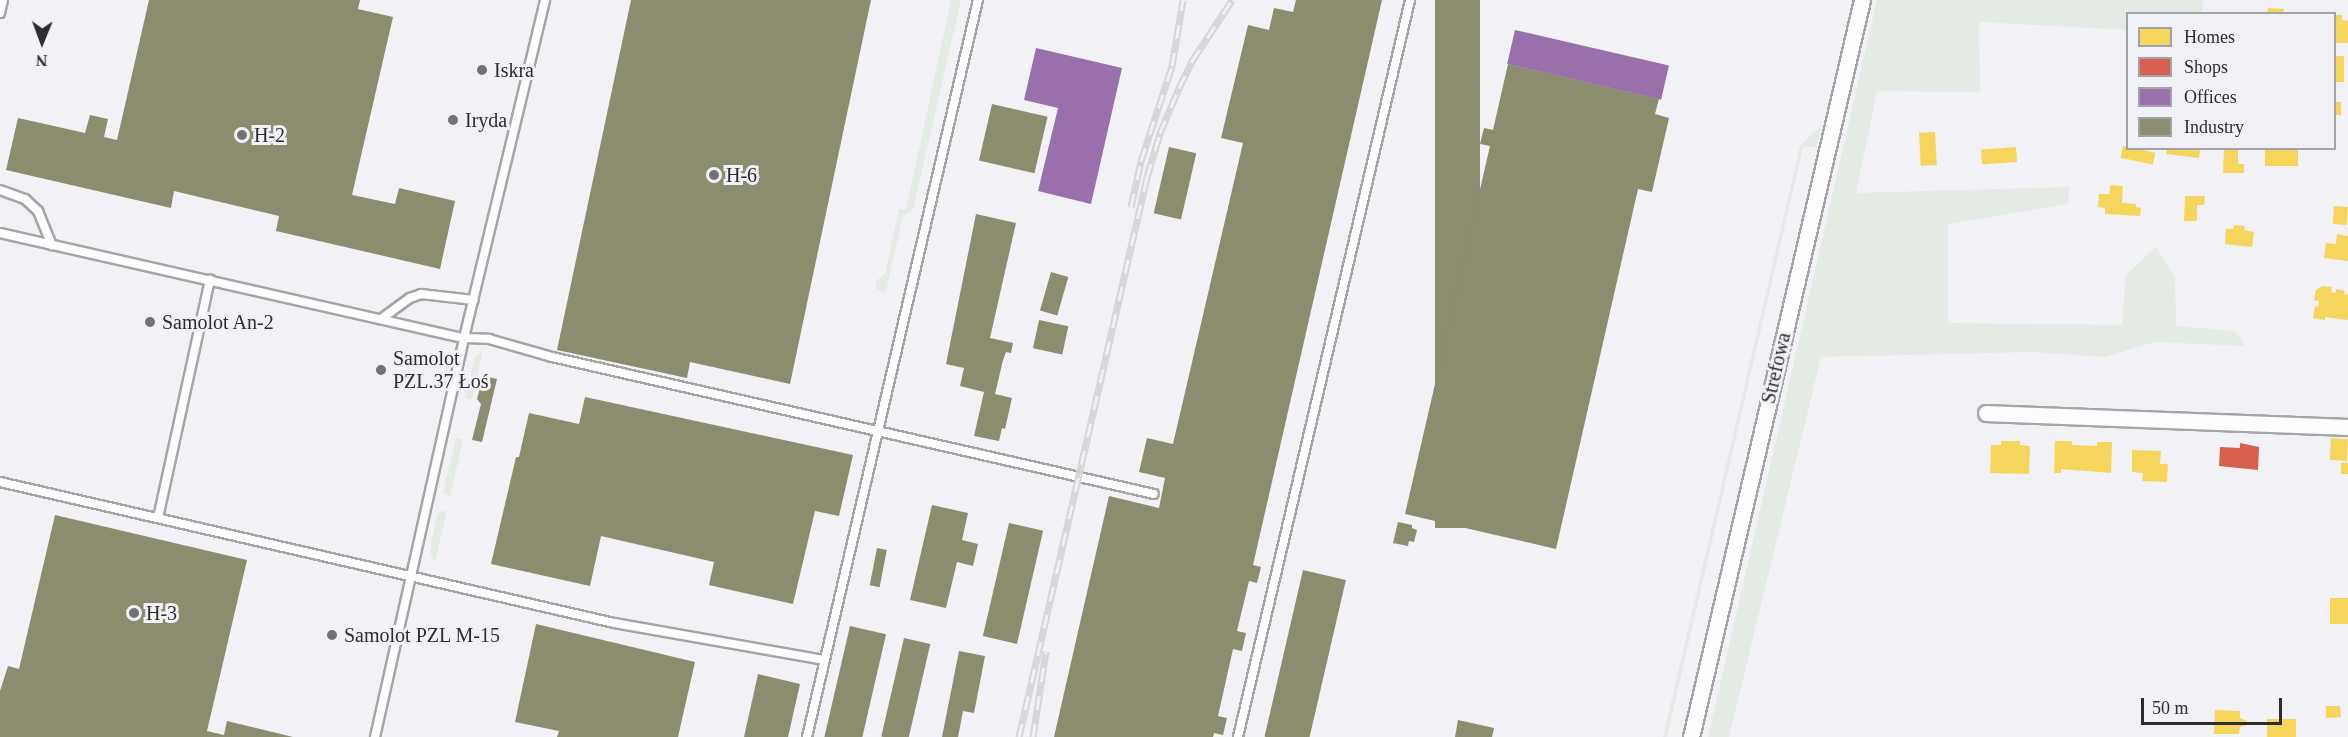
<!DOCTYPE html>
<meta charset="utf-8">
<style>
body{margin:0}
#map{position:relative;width:2348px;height:737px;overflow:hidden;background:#f1f1f6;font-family:"Times New Roman",serif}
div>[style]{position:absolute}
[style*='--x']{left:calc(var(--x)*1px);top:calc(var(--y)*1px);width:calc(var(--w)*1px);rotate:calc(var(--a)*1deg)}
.green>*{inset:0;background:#e3ebe4}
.homes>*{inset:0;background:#f6d55c;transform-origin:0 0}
.shops>*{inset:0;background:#d6604d}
.offices>*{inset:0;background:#9970ab;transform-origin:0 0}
.industry>*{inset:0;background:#8c8c6e;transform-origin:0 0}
.roads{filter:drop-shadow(2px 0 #a5a5a8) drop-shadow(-2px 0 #a5a5a8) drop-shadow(0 2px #a5a5a8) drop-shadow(0 -2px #a5a5a8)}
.service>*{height:8px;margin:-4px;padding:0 4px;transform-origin:4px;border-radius:4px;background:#fdfdfe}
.minor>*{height:15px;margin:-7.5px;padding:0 7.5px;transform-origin:7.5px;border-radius:7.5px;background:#fdfdfe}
.rail>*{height:7px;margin-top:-3.5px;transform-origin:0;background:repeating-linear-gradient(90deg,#f0f0f7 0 14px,#d6d6d7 0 28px);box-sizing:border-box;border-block:2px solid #d6d6d7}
.dots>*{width:16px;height:16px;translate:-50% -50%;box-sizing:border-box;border:3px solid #f0f0f7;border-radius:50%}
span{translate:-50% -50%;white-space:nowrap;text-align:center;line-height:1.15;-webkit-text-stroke:6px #f0f0f7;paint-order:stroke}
.poi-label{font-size:20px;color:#2d2d2f}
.left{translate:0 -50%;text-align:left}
.street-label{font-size:20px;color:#2d2d2f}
.legend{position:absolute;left:2126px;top:12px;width:210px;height:138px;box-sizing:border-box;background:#f0f0f7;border:2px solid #a2a2a7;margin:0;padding:8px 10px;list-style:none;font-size:18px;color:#2d2d2f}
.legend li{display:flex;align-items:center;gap:12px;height:30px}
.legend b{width:30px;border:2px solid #a2a2a7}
.north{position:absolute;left:12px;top:12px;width:60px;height:60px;-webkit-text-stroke:4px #f0f0f7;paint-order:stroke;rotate:181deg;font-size:16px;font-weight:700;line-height:24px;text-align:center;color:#2d2d2f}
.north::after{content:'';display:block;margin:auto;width:21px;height:27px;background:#2d2d2f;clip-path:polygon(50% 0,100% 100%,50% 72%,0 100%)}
.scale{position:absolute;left:2141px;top:698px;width:141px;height:27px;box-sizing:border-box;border:3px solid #2d2d2f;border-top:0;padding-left:8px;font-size:18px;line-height:21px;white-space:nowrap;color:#2d2d2f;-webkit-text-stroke:4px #f0f0f7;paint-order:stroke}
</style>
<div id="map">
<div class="green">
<i style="clip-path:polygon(951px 0,961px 0,913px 210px,903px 216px,886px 291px,881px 292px,876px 288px,876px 281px,885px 274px,899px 209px,906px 210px)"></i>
<i style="clip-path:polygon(1877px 0,2203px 0,2202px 13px,2128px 14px,2127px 30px,1979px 22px,1980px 92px,1877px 91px,1856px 193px,2069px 187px,2068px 204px,1948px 224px,1948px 323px,2122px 325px,2126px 275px,2156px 247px,2175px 278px,2176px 326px,2234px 331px,2246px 346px,2154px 342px,2106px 357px,2032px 352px,1821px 357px,1729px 737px,1708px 737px)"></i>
<i style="clip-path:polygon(1822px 125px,1816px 147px,1803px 147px,1667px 737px,1663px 737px,1800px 146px)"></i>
<i style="clip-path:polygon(483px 350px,472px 400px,465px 398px,475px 357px)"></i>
<i style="clip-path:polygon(456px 438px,463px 440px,450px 497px,443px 492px)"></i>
<i style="clip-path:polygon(447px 510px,435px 562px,431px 555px,431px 543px,438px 513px)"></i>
</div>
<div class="homes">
<i style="clip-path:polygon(2268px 8px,2284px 9px,2283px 14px,2267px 14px)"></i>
<i style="clip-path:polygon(2334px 15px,2342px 15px,2342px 20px,2348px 21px,2348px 43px,2334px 43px)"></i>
<i style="left:2334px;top:56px;width:10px;height:26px"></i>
<i style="left:2334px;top:102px;width:7px;height:13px"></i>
<i style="left:1935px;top:132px;width:33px;height:16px;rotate:87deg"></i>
<i style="left:2123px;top:146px;width:33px;height:12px;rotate:12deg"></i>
<i style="left:2016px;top:147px;width:15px;height:35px;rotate:86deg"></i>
<i style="clip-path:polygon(2167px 148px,2200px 148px,2199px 158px,2166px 154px)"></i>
<i style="clip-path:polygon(2224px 148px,2238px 148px,2238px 164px,2244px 164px,2244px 173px,2223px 173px)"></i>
<i style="left:2265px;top:148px;width:33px;height:18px"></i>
<i style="clip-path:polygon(2110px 185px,2123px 186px,2122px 203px,2136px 204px,2136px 207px,2141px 208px,2140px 216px,2105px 214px,2105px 208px,2098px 207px,2099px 194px,2109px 194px)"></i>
<i style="clip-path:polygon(2185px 196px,2205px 196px,2204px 205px,2197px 205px,2197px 221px,2184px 221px)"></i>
<i style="left:2334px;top:206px;width:14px;height:18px;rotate:4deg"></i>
<i style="clip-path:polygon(2234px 225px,2245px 226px,2244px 230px,2254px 232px,2252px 247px,2225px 244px,2226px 229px,2233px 229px)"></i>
<i style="clip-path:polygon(2337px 234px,2348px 236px,2348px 261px,2324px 258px,2326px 243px,2336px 244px)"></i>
<i style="clip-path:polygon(2322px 286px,2332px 287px,2331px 292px,2336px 293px,2336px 289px,2345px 291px,2344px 294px,2348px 295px,2348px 320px,2325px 317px,2325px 320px,2313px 318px,2315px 306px,2318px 307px,2319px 301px,2314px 300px,2316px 290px)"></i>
<i style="left:2331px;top:438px;width:17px;height:22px;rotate:3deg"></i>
<i style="clip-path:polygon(2001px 441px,2020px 441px,2020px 445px,2030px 446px,2029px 474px,1990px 473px,1991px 445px,2001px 445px)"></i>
<i style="clip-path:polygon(2055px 441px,2072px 441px,2072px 445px,2097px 446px,2097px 442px,2112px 442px,2111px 473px,2061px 469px,2061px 473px,2054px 473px)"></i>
<i style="clip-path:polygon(2132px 450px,2161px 451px,2160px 464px,2168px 464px,2167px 482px,2142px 481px,2143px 473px,2132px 472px)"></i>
<i style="left:2341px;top:463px;width:7px;height:11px"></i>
<i style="left:2330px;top:598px;width:18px;height:26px"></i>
<i style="clip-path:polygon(2326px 706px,2340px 706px,2341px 717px,2326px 718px)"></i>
<i style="clip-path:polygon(2215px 710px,2240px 711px,2240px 718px,2247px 721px,2247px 725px,2240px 727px,2239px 734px,2214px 734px)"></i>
<i style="left:2267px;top:719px;width:29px;height:18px"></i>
</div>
<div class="shops">
<i style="clip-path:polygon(2240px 443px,2259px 447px,2258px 470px,2219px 466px,2220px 447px,2240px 448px)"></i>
</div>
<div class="offices">
<i style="left:1515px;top:30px;width:158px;height:35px;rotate:13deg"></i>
<i style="clip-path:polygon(1036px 48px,1122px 68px,1091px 204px,1038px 191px,1058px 108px,1024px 100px)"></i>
</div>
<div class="industry">
<i style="clip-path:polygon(149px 0,360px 0,358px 9px,393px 17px,352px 195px,395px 204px,399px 188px,455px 201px,440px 269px,276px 231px,279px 216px,174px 191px,171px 208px,6px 170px,18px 118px,85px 133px,90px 115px,108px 119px,104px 137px,117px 140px)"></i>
<i style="clip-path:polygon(631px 0,871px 0,790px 384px,690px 362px,687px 378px,557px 350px)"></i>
<i style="clip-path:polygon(1296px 0,1382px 0,1253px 565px,1261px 567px,1257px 583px,1249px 581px,1237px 631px,1246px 633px,1242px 651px,1233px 649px,1218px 716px,1227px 718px,1223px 735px,1214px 733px,1213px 737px,1054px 737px,1109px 496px,1159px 508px,1165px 478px,1139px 472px,1147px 438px,1173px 444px,1243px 143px,1221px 138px,1248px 25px,1269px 30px,1274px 8px,1293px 12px)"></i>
<i style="left:1435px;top:0;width:45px;height:528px"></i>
<i style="clip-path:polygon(1508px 64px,1659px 99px,1655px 114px,1669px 118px,1652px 192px,1638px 189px,1556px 549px,1405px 514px,1490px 146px,1480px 144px,1484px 128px,1493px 130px)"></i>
<i style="left:992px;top:104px;width:57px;height:58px;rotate:13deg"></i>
<i style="left:1169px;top:147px;width:28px;height:68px;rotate:13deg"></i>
<i style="clip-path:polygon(976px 214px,1016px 223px,990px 338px,1013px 343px,1011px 353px,1006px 352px,1003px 360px,995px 394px,1012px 398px,1005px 429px,1002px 428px,999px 441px,974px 436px,984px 392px,960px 386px,964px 368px,946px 364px)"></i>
<i style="left:1051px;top:272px;width:18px;height:40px;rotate:16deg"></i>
<i style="left:1039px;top:320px;width:30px;height:29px;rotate:12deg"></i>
<i style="clip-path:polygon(483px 376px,497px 379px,482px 442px,472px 440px,481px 404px,477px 399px)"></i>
<i style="clip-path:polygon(585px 397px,853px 455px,839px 516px,815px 511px,793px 604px,709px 585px,714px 562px,601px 536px,590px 586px,491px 564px,516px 457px,519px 457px,529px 413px,579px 424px)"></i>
<i style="clip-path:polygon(932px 505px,968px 513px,962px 540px,978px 544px,973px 566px,957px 562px,946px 608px,910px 600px)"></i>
<i style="clip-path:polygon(55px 515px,247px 560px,207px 731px,224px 735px,227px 721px,293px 737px,0 737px,0 691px,8px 666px,19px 669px)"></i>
<i style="clip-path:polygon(1398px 522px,1412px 525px,1412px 528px,1417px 530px,1414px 542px,1409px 541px,1408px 546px,1393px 543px)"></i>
<i style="left:1009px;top:523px;width:35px;height:116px;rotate:13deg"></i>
<i style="left:877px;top:548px;width:10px;height:38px;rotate:11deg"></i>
<i style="left:1303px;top:570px;width:44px;height:171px;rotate:13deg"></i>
<i style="clip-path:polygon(536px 624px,695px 662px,678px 737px,557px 737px,559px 731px,515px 722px)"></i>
<i style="left:850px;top:626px;width:37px;height:114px;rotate:13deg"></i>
<i style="left:904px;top:638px;width:27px;height:101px;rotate:13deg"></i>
<i style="clip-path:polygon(959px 651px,985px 656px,974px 713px,963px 711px,958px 737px,942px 737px)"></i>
<i style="clip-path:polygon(758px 674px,800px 684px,788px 737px,744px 737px)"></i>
<i style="clip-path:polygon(1458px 720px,1494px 728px,1492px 737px,1455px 737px)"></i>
</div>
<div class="roads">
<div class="service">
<i style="--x:0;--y:13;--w:13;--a:-77"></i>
<i style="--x:0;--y:190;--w:27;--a:20"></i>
<i style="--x:25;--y:199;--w:18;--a:43"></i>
<i style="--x:38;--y:211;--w:37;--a:68"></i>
<i style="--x:0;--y:233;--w:476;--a:12.8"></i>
<i style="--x:464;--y:338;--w:25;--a:2"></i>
<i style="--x:489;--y:339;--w:66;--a:15.9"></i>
<i style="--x:552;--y:357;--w:617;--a:12.82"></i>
<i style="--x:381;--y:319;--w:36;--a:-36"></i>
<i style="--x:410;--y:298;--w:12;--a:-20"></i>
<i style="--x:421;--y:294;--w:53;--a:6.5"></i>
<i style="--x:0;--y:482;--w:630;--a:12.93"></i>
<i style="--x:614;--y:623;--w:213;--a:10"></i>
<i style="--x:158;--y:518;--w:244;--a:-77.7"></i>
<i style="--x:375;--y:737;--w:409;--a:-77.4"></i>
<i style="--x:464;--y:338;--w:348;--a:-76.5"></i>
<i style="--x:807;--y:737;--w:757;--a:-76.94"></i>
<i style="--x:1238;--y:737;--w:757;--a:-76.86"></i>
</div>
<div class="minor">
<i style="--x:1986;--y:413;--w:362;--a:2.2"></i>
<i style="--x:1691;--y:737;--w:757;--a:-76.94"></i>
</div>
</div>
<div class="rail">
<i style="--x:1131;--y:207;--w:47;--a:-77.7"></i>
<i style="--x:1141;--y:161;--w:100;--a:-71.9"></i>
<i style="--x:1172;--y:66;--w:67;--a:-80.5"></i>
<i style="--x:1019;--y:737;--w:574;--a:-77.12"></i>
<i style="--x:1147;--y:177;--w:46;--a:-73.5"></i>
<i style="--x:1160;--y:133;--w:49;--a:-67.1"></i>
<i style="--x:1179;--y:88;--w:30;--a:-64"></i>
<i style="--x:1192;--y:61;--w:73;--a:-56.7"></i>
<i style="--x:1033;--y:737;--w:87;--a:-81.4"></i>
</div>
<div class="dots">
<i style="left:482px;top:70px;background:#727275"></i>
<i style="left:453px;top:120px;background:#727275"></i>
<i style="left:242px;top:135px;background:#727275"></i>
<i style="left:714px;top:175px;background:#727275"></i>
<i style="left:150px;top:322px;background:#727275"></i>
<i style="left:381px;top:370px;background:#727275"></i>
<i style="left:134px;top:613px;background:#727275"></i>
<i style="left:332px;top:635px;background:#727275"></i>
</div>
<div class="poi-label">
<span class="left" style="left:494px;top:70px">Iskra</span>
<span class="left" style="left:465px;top:120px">Iryda</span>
<span class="left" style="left:254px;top:135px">H-2</span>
<span class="left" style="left:726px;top:175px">H-6</span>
<span class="left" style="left:162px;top:322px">Samolot An-2</span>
<span class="left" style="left:393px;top:370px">Samolot<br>PZL.37 Łoś</span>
<span class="left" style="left:146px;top:613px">H-3</span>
<span class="left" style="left:344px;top:635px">Samolot PZL M-15</span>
</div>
<div class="street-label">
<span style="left:1776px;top:368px;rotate:-77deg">Strefowa</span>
</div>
<ul class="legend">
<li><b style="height:16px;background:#f6d55c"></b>Homes</li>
<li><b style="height:16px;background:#d6604d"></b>Shops</li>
<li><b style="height:16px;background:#9970ab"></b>Offices</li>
<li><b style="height:16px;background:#8c8c6e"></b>Industry</li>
</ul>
<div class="north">N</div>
<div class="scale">50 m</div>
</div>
